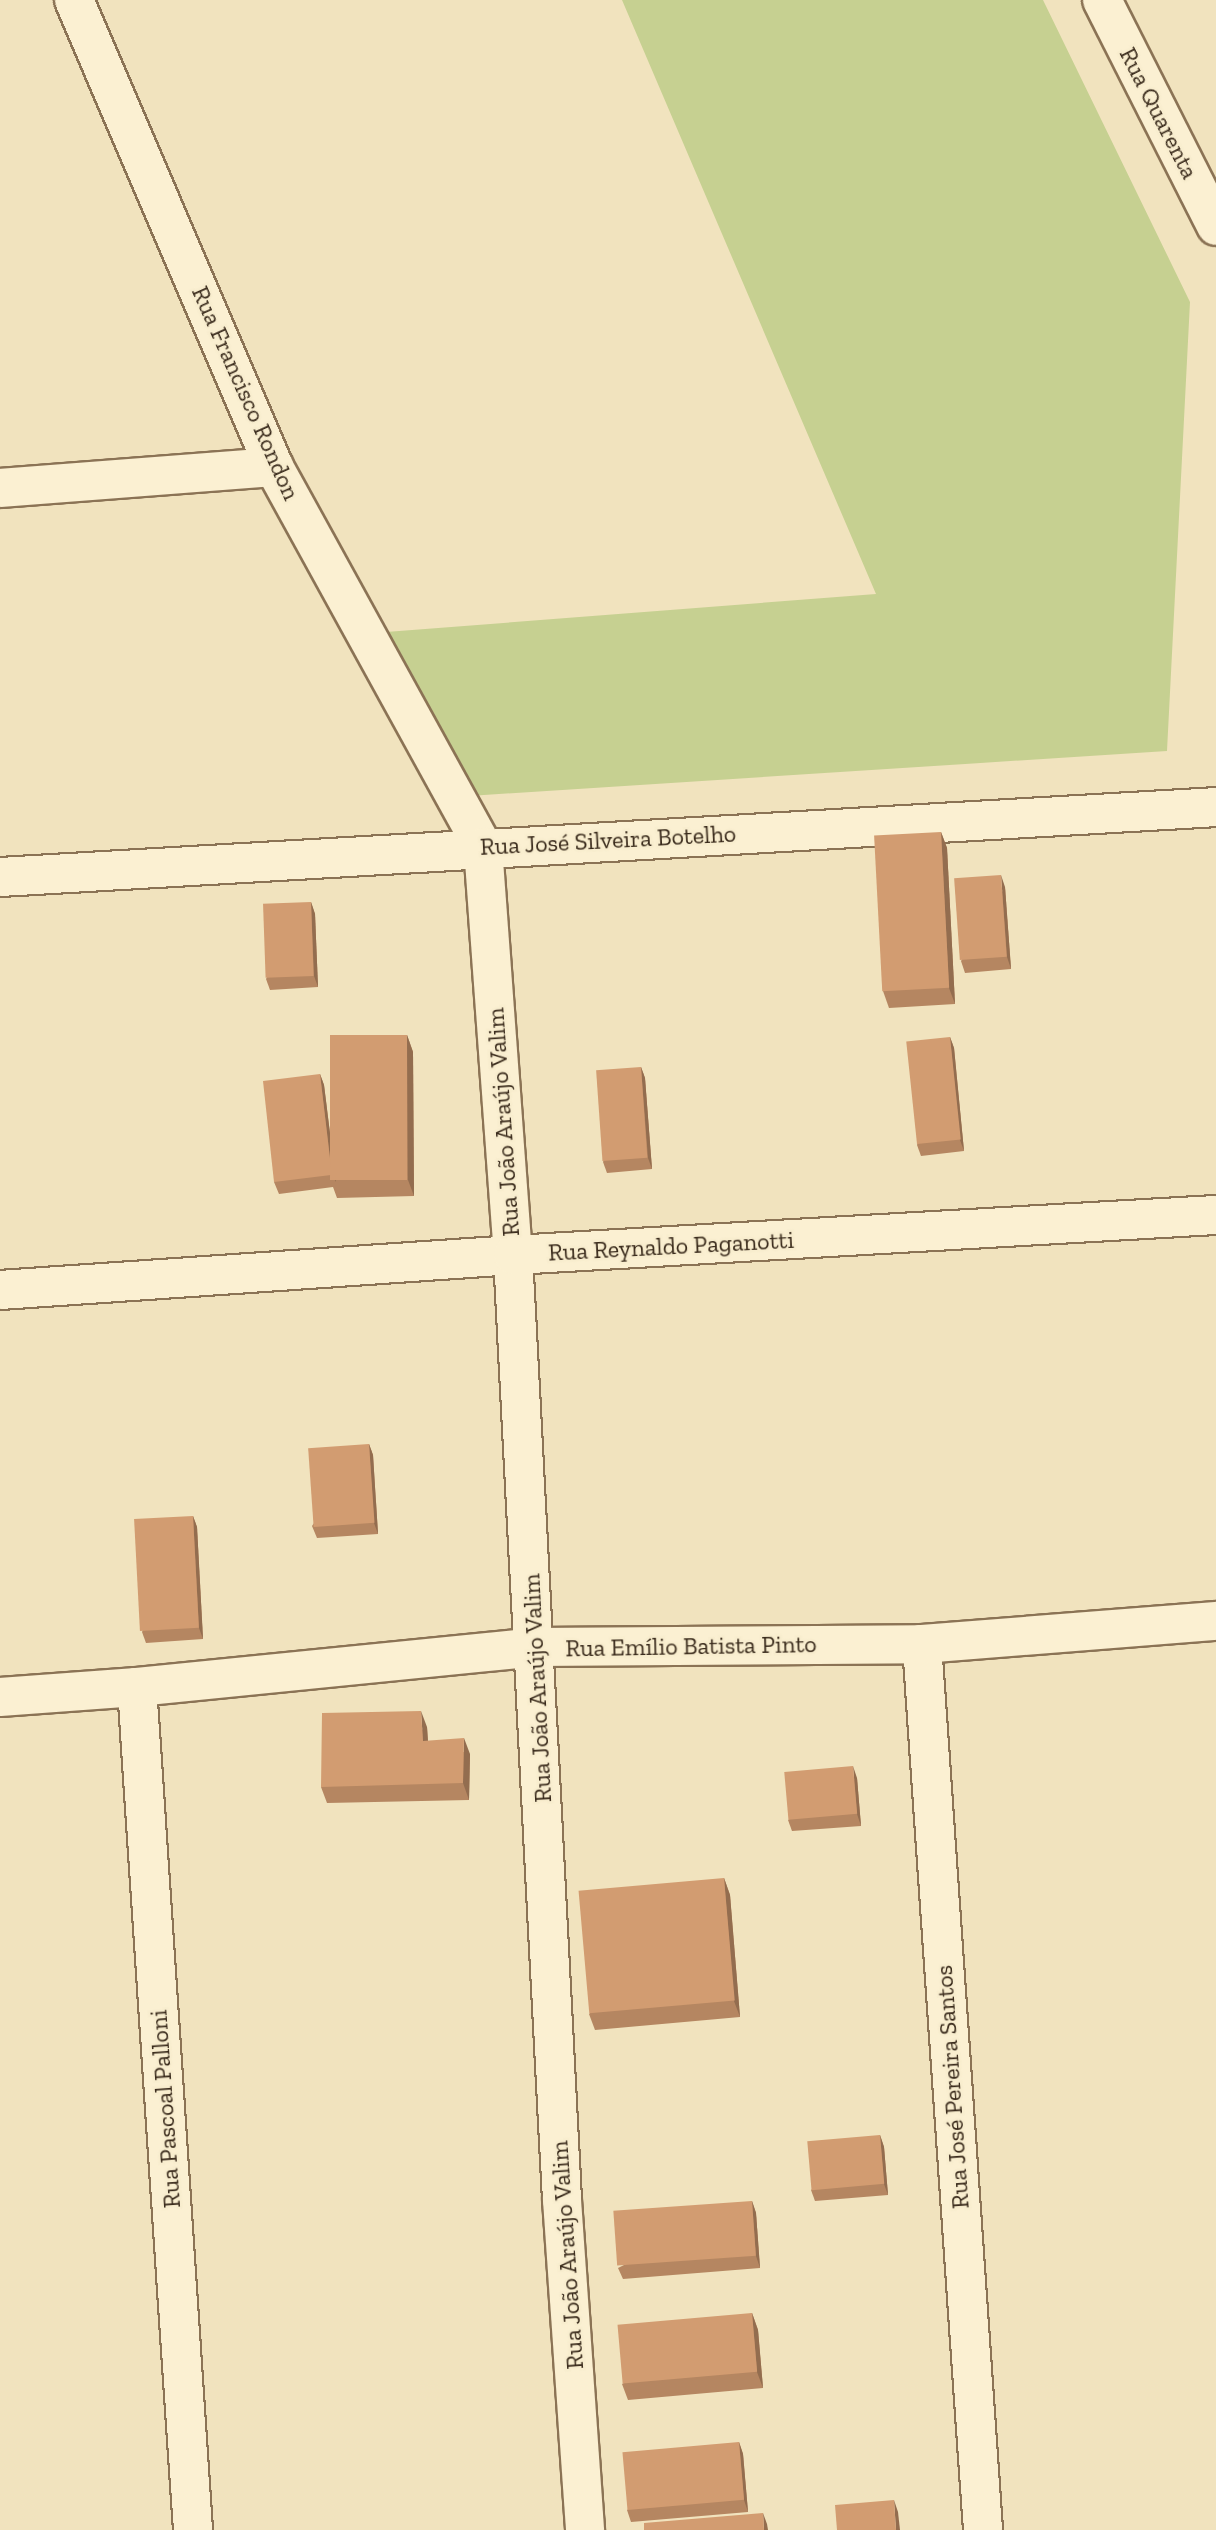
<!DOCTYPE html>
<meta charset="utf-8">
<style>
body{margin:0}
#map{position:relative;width:1216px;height:2530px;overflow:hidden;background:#f1e3be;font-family:"Zilla Slab",serif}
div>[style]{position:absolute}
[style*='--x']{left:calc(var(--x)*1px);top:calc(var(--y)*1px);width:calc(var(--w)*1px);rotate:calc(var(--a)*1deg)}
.green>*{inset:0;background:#c6d091}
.roads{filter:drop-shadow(2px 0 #8b7355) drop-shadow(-2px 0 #8b7355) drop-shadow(0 2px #8b7355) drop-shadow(0 -2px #8b7355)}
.minor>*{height:38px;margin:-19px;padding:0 19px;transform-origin:19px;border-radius:19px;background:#fbf0d2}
.wall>*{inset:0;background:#b58661}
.shaded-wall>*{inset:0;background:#936d4f}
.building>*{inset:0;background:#d29c71;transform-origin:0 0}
span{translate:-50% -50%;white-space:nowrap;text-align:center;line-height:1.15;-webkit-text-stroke:5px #f8edce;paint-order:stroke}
.street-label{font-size:24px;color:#392a1b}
</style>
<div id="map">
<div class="green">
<i style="clip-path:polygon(622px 0,1043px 0,1190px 302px,1167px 751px,469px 796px,386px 632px,876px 594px)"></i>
</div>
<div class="roads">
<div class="minor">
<i style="--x:74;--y:0;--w:508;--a:66.82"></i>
<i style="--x:274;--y:467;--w:434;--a:61.2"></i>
<i style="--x:483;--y:847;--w:409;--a:85.8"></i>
<i style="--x:513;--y:1255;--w:946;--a:87.03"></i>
<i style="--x:562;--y:2200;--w:331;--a:86"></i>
<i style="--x:1102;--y:0;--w:253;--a:63.2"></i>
<i style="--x:0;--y:488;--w:275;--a:-4.4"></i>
<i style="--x:0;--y:877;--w:1218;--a:-3.29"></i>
<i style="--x:0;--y:1290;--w:514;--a:-3.9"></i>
<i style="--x:513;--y:1255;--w:704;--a:-3.26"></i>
<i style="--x:922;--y:1644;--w:888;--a:86.06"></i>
<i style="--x:137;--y:1687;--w:845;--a:86.2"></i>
<i style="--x:0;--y:1697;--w:137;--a:-4.2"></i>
<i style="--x:137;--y:1687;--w:400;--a:-5.7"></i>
<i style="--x:535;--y:1647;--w:387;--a:-0.4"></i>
<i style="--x:922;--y:1644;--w:295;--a:-4.5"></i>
</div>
</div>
<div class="wall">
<i style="clip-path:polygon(941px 832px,947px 848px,955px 1004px,889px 1008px,883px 991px)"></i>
<i style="clip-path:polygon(1005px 887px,1011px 969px,965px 973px,961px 961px)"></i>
<i style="clip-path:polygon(311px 902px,315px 914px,318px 987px,270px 990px,266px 979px)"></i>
<i style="clip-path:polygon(407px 1035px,413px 1052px,414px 1196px,337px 1198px,333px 1187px,279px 1194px,274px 1182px,320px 1074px,324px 1085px,331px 1141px)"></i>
<i style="clip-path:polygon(950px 1037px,954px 1048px,964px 1151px,921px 1156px,917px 1145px)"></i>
<i style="clip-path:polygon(641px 1067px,645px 1078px,652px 1169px,607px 1173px,603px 1162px)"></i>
<i style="clip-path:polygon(369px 1444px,373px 1455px,378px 1534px,317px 1538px,312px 1526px)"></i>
<i style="clip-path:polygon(193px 1516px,197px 1527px,203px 1639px,146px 1643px,142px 1632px)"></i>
<i style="clip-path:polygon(427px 1727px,428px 1741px,470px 1754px,469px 1800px,327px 1803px,321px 1787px)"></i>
<i style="clip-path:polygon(857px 1778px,861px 1826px,792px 1831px,788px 1820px)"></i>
<i style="clip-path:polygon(724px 1878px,730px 1895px,740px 2017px,595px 2030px,589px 2014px)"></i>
<i style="clip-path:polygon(880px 2135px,884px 2147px,888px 2195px,815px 2201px,811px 2190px)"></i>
<i style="clip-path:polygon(752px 2201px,756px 2213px,760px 2268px,623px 2279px,618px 2268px)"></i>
<i style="clip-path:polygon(752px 2313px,758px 2330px,763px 2388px,628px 2400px,622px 2384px)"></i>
<i style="clip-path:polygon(739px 2442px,743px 2454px,748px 2512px,631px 2522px,627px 2510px)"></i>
</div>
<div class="shaded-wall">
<i style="clip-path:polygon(941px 832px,947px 848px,955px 1004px,949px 988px)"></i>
<i style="clip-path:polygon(1001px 875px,1005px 887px,1011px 969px,1007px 957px)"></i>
<i style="clip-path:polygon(311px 902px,315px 914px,318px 987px,314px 976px)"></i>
<i style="clip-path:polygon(407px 1035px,413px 1052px,414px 1196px,408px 1180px)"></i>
<i style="clip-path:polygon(950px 1037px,954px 1048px,964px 1151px,960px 1140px)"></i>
<i style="clip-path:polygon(641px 1067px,645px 1078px,652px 1169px,648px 1158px)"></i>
<i style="clip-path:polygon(320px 1074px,324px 1085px,336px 1182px,332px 1175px)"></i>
<i style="clip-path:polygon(369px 1444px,373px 1455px,378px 1534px,374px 1523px)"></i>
<i style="clip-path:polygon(193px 1516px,197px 1527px,203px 1639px,199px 1628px)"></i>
<i style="clip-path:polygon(421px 1711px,427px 1727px,429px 1758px,423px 1741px)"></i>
<i style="clip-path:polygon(464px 1738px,470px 1754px,469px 1800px,463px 1783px)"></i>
<i style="clip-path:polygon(853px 1766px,857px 1778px,861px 1826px,857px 1814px)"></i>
<i style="clip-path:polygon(724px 1878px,730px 1895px,740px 2017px,734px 2001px)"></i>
<i style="clip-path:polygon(880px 2135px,884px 2147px,888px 2195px,884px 2184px)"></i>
<i style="clip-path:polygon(752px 2201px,756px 2213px,760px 2268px,756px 2256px)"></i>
<i style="clip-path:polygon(752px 2313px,758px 2330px,763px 2388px,757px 2372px)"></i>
<i style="clip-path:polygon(739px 2442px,743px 2454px,748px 2512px,744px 2500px)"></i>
<i style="clip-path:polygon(894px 2500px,898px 2512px,900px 2530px,896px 2530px)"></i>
<i style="clip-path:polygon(763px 2513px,767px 2524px,768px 2530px,764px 2530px)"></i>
</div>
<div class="building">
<i style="left:941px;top:832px;width:156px;height:67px;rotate:87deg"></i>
<i style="left:1001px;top:875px;width:82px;height:47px;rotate:86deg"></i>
<i style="left:311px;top:902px;width:74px;height:48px;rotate:88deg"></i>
<i style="left:407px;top:1035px;width:145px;height:77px;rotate:90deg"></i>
<i style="left:950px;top:1037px;width:103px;height:44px;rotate:84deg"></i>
<i style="left:641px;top:1067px;width:91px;height:45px;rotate:86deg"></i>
<i style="clip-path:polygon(320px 1074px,331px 1167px,331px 1175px,274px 1182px,263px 1081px)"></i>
<i style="left:369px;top:1444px;width:79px;height:61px;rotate:86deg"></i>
<i style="left:193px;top:1516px;width:112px;height:59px;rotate:87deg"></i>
<i style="clip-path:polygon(421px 1711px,423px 1741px,464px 1738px,463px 1783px,321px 1787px,322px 1713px)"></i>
<i style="left:853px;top:1766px;width:48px;height:69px;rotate:85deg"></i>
<i style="left:724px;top:1878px;width:123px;height:146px;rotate:85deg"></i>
<i style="left:880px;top:2135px;width:49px;height:73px;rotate:85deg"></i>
<i style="left:752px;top:2201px;width:55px;height:139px;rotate:86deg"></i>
<i style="left:752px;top:2313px;width:59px;height:135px;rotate:85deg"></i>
<i style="left:739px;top:2442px;width:58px;height:117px;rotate:85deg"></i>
<i style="clip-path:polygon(894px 2500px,896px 2530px,837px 2530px,835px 2505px)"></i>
<i style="clip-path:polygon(763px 2513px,764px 2530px,644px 2530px,644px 2523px)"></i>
</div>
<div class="street-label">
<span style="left:1159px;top:113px;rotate:63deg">Rua Quarenta</span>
<span style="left:246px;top:393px;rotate:66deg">Rua Francisco Rondon</span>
<span style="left:608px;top:840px;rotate:-3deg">Rua José Silveira Botelho</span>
<span style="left:503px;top:1122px;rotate:-94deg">Rua João Araújo Valim</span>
<span style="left:671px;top:1246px;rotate:-3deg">Rua Reynaldo Paganotti</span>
<span style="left:691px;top:1646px;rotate:-1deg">Rua Emílio Batista Pinto</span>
<span style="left:537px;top:1688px;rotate:-93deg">Rua João Araújo Valim</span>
<span style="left:952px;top:2087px;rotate:-94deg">Rua José Pereira Santos</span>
<span style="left:165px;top:2109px;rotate:-94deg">Rua Pascoal Palloni</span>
<span style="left:567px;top:2255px;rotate:-94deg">Rua João Araújo Valim</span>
</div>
</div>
